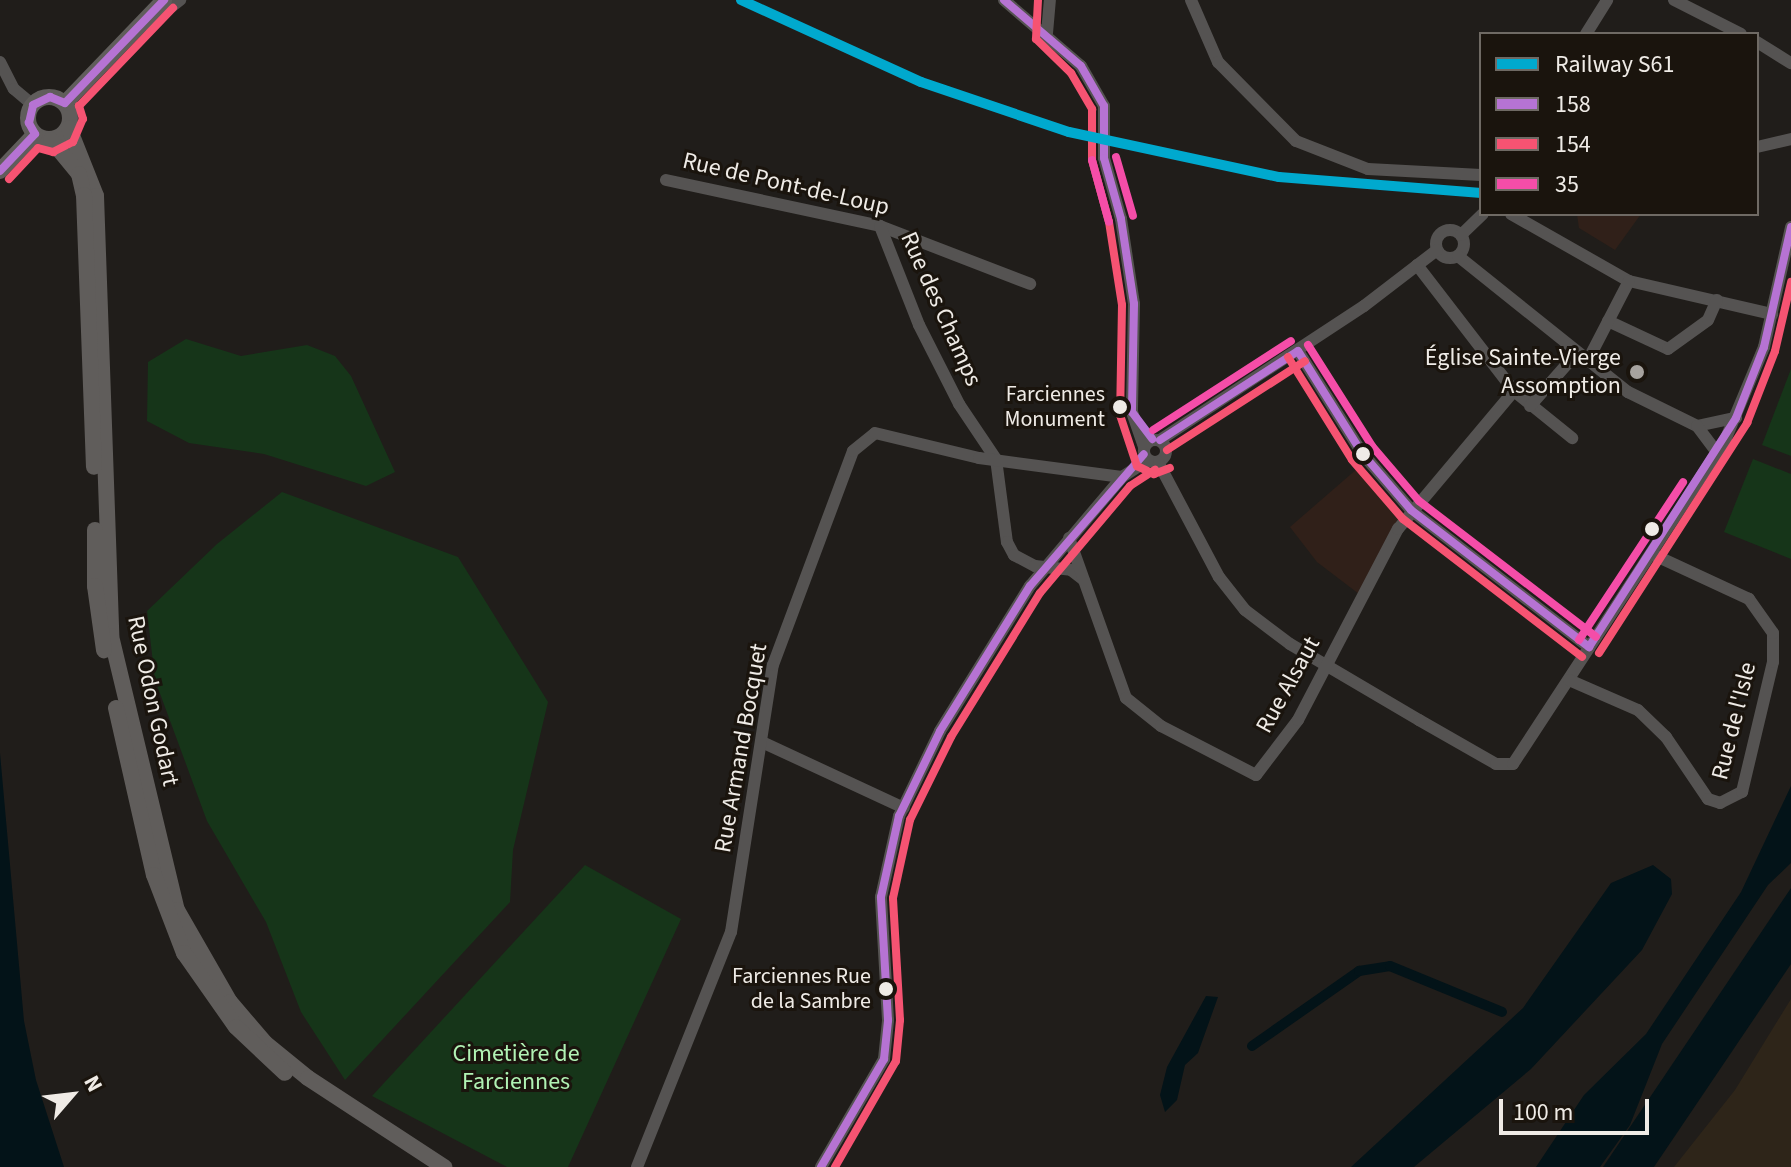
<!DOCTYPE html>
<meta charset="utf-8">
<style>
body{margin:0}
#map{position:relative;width:1791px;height:1167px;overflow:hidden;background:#201d1a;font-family:"Source Sans 3",sans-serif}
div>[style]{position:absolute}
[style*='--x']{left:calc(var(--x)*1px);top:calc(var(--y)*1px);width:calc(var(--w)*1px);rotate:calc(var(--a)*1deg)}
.built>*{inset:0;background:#2e2519}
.education>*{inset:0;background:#302019}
.green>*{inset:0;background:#163519}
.water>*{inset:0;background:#031318}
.canal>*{height:10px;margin:-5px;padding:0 5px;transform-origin:5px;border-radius:5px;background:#031318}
.minor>*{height:12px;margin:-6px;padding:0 6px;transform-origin:6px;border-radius:6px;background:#555352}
.minor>.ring{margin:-6px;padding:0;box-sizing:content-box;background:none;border:12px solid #555352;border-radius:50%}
.major>*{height:16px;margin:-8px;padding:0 8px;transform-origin:8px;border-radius:8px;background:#605d5b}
.major>.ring{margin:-8px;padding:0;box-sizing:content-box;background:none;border:16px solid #605d5b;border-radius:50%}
.bus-1>*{height:8px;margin:-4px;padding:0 4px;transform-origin:4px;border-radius:4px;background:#b673d3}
.bus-2>*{height:8px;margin:-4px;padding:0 4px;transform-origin:4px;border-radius:4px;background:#f65372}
.bus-3>*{height:8px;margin:-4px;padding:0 4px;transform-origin:4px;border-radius:4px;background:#f54da8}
.rail-1>*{height:10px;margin:-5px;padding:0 5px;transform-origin:5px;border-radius:5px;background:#00a9ce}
.dots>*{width:22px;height:22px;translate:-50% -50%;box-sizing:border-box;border:4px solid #1a140d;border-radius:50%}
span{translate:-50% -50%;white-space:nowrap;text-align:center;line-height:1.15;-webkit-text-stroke:6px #1a140d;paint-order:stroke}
.bus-label{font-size:22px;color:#efebe6}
.right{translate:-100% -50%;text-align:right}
.street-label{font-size:24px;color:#efebe6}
.poi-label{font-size:24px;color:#efebe6}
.park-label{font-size:24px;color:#b1f2b4}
.legend{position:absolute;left:1479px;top:32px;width:280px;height:184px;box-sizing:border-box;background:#1a140d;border:2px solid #6f6a64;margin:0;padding:10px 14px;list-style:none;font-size:24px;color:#efebe6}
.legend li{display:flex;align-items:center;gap:16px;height:40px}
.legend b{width:40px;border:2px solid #6f6a64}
.north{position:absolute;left:32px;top:1055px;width:80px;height:80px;-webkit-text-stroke:6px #1a140d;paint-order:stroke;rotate:62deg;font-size:22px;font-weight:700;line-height:32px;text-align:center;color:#efebe6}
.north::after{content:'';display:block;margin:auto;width:28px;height:36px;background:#efebe6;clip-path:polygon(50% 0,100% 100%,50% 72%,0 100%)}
.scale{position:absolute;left:1499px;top:1099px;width:150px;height:36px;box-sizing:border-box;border:4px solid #efebe6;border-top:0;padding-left:10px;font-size:24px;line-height:28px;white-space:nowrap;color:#efebe6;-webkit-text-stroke:6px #1a140d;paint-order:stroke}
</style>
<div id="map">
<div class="built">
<i style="clip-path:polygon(1791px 999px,1791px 1167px,1674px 1167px,1735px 1090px)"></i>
</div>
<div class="education">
<i style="clip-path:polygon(1577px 214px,1641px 214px,1615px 250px,1579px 228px)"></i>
<i style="clip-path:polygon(1358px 468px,1400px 516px,1359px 594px,1317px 562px,1290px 527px)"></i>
</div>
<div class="green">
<i style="clip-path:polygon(186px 339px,241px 356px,307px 345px,335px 356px,351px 376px,395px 472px,366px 486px,264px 454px,189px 443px,147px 421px,148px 362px)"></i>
<i style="clip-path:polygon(1791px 369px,1791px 456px,1762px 445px)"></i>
<i style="clip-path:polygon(1753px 459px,1791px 474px,1791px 559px,1724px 532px)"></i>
<i style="clip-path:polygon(282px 492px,458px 557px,548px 702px,513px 850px,510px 902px,345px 1080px,301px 1012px,266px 922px,207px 821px,155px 680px,147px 611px,217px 544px)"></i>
<i style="clip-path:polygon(585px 865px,681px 919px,568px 1167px,507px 1167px,372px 1096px)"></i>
</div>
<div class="water">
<i style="clip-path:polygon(0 753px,24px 1021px,36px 1080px,64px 1167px,0 1167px)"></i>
<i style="clip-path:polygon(1791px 786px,1791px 863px,1768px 885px,1662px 1044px,1630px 1125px,1600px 1167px,1536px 1167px,1584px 1095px,1646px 1034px,1741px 892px)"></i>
<i style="clip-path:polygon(1653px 865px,1671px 879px,1672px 894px,1642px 950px,1531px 1069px,1414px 1167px,1351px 1167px,1523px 1008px,1611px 883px)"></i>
<i style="clip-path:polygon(1791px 888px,1791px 964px,1654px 1167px,1603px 1167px)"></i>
<i style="clip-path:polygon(1206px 996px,1218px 997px,1198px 1053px,1185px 1065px,1177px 1100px,1165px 1112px,1160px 1095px,1167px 1067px)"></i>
</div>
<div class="canal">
<i style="--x:1252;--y:1046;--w:131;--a:-35"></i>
<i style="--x:1359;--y:971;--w:31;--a:-9"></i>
<i style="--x:1390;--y:966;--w:121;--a:22.3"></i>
</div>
<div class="minor">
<i style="--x:1004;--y:0;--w:101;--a:40.6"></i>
<i style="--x:1081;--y:66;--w:46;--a:60.1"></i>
<i style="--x:1104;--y:106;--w:52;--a:90"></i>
<i style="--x:1104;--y:158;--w:63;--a:74.4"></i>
<i style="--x:1121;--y:219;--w:86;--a:81.3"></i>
<i style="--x:1134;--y:304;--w:108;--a:91.1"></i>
<i style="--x:1132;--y:412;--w:37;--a:71"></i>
<i style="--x:1191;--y:0;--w:68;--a:66.5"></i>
<i style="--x:1218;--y:62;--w:111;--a:45.4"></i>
<i style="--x:1296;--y:141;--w:77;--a:21.3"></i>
<i style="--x:1368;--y:169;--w:113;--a:3"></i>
<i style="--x:1674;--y:0;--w:75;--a:26.9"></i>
<i style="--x:148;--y:25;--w:41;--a:-38"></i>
<i style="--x:1047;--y:33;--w:33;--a:-85"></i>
<i style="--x:1586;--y:34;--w:40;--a:-58"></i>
<i style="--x:1757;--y:42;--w:40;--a:32"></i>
<i style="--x:0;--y:62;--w:30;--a:63"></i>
<i style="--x:14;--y:89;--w:25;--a:40"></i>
<i style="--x:1757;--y:147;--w:35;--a:-13"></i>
<i style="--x:666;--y:180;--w:219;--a:12.1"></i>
<i style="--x:880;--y:226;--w:161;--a:21.1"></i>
<i style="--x:1511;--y:214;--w:136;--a:29.6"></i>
<i style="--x:1629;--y:281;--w:147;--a:13"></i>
<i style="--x:880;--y:226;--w:106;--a:68.5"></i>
<i style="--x:919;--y:325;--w:89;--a:63.1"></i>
<i style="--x:959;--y:404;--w:66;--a:56.1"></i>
<i style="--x:996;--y:459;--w:84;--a:82.5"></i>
<i style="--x:1007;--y:542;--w:15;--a:62"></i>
<i style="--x:1014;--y:555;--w:24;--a:28"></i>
<i style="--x:1035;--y:566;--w:36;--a:6"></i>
<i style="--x:1071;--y:570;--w:16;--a:38"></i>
<i class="ring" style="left:1436px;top:230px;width:16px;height:16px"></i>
<i style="--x:1461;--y:235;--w:30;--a:-44"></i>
<i style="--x:1458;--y:256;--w:218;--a:38.7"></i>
<i style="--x:1628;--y:392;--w:77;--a:26.2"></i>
<i style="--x:1417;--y:265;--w:159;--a:52.4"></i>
<i style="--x:1514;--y:391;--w:75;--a:39"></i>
<i style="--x:1608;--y:321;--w:66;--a:25"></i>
<i style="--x:1668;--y:349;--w:49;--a:-35.9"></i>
<i style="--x:1708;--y:320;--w:22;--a:-66"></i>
<i style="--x:1298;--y:351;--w:120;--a:57.9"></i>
<i style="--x:1362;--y:453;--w:75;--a:49.3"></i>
<i style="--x:1411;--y:510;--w:225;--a:37.6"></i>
<i style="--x:1588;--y:360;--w:89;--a:-62.6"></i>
<i style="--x:1530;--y:406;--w:69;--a:-48.5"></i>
<i style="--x:1697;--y:426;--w:40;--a:-12"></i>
<i style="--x:1697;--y:426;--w:34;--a:53"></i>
<i class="ring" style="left:1144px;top:440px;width:10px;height:10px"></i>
<i style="--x:1160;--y:440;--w:244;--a:-33.3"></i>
<i style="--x:1364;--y:306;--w:92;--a:-37.5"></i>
<i style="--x:1158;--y:462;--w:130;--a:62.1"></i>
<i style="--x:1219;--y:577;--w:42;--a:51.8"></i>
<i style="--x:1245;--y:610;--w:56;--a:37.1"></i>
<i style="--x:1290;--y:644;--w:150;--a:30.5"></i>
<i style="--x:1419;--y:720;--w:89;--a:29.7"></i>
<i style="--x:1496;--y:764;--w:17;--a:0"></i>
<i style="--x:1513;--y:764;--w:389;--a:-56.8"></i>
<i style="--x:1726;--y:438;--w:99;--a:-67.3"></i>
<i style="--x:1764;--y:347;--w:123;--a:-77.3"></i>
<i style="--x:1069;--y:538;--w:170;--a:70.4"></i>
<i style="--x:1126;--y:698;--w:45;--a:38.7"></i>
<i style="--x:1161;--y:726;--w:107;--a:27.3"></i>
<i style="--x:1256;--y:775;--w:69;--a:-52.6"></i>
<i style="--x:1298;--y:720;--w:216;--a:-62.4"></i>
<i style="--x:1398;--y:529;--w:180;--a:-50"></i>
<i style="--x:1569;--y:680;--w:75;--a:23.5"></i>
<i style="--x:1638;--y:710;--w:39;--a:44"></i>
<i style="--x:1666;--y:737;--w:75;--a:55.9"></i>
<i style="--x:1708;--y:799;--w:13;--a:18"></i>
<i style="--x:1720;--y:803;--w:25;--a:-27"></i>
<i style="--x:1742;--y:792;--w:134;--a:-76.6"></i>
<i style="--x:1773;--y:662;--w:29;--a:-90"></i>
<i style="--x:1773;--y:633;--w:42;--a:-125.2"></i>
<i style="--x:1749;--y:599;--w:107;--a:-155.1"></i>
<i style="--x:764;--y:743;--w:154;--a:24.9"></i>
<i style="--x:637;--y:1167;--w:253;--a:-68.2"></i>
<i style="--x:731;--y:932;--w:270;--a:-81.1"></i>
<i style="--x:773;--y:665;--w:228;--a:-69.5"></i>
<i style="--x:853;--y:451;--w:28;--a:-39"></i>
<i style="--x:875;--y:433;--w:107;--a:13.5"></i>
<i style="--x:979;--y:458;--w:144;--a:7.6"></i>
<i style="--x:821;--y:1167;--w:125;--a:-59.7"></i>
<i style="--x:884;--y:1059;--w:39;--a:-84"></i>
<i style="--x:888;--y:1020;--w:123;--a:-93.3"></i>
<i style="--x:881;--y:897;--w:83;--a:-77.5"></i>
<i style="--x:899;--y:816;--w:94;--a:-64.2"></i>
<i style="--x:940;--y:731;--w:171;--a:-58.2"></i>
<i style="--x:1030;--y:586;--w:143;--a:-49.8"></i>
<i style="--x:1122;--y:477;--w:31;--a:-33"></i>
</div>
<div class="major">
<i class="ring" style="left:28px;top:97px;width:26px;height:26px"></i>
<i style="--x:65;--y:103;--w:143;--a:-46.1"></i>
<i style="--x:69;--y:128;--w:73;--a:68.3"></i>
<i style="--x:96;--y:196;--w:440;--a:88"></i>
<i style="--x:111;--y:636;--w:282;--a:76.5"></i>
<i style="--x:177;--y:910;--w:106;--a:60.1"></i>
<i style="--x:230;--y:1002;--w:54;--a:49.5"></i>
<i style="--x:265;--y:1043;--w:55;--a:39.1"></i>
<i style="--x:308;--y:1078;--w:163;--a:33.2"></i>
<i style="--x:51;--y:140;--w:44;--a:50.5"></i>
<i style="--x:79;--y:174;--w:22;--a:77"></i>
<i style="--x:84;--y:195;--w:272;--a:87.9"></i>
<i style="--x:0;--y:171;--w:51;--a:-46.6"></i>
<i style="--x:95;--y:530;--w:56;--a:90"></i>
<i style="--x:95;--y:586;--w:65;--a:82"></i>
<i style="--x:116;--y:708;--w:171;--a:77.2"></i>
<i style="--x:154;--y:875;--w:84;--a:69"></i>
<i style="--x:184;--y:953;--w:90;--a:54.9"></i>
<i style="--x:236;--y:1027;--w:67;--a:43.2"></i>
</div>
<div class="bus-1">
<i style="--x:1004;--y:0;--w:101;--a:40.6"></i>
<i style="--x:1081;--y:66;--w:46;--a:60.1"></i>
<i style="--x:1104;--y:106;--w:52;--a:90"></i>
<i style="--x:1104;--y:158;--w:63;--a:74.4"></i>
<i style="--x:1121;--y:219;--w:86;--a:81.3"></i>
<i style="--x:1134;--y:304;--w:108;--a:91.1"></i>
<i style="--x:1132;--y:412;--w:34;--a:53"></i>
<i style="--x:0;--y:171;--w:51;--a:-46.6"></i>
<i style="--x:35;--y:134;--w:13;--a:-119"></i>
<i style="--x:29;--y:123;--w:18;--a:-77"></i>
<i style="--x:33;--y:105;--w:19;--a:-25"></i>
<i style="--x:50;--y:97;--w:16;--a:22"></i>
<i style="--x:65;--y:103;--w:143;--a:-46.1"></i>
<i style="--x:1298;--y:351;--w:120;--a:57.9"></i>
<i style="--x:1362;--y:453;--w:75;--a:49.3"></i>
<i style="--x:1411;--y:510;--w:225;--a:37.6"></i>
<i style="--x:1160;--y:440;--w:164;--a:-32.8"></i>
<i style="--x:1589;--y:647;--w:272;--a:-57.3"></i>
<i style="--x:1736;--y:418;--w:76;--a:-68.5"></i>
<i style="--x:1764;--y:347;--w:123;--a:-77.3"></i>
<i style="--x:821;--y:1167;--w:125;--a:-59.7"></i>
<i style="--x:884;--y:1059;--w:39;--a:-84"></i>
<i style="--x:888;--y:1020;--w:123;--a:-93.3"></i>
<i style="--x:881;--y:897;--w:83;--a:-77.5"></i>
<i style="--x:899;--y:816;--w:94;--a:-64.2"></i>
<i style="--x:940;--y:731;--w:171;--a:-58.2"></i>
<i style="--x:1030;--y:586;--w:174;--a:-49.2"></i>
</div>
<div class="bus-2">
<i style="--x:1038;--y:0;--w:39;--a:93"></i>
<i style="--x:1036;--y:39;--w:49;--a:44.2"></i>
<i style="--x:1071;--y:73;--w:42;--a:59.7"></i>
<i style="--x:1092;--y:109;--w:51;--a:90"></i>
<i style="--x:1092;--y:160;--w:64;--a:74.7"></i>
<i style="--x:1109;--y:222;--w:84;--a:81.1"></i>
<i style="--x:1122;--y:305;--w:110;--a:91"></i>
<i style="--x:1120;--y:415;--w:54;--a:71.6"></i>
<i style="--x:1137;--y:466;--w:19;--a:25"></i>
<i style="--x:1154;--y:474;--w:17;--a:-21"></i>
<i style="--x:9;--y:179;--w:42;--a:-46.9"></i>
<i style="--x:38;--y:148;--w:16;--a:15"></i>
<i style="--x:53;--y:152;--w:22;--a:-27"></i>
<i style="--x:73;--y:142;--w:25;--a:-67"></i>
<i style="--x:83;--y:119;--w:14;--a:-107"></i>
<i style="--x:79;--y:106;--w:136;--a:-46.2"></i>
<i style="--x:1288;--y:357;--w:121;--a:58.1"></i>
<i style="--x:1352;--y:460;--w:78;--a:49.2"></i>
<i style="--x:1403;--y:519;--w:226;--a:37.6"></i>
<i style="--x:1167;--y:450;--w:164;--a:-32.8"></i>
<i style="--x:1599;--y:653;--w:274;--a:-57.2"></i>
<i style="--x:1747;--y:423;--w:77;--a:-68.7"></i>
<i style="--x:1775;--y:351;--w:71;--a:-76.9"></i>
<i style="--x:835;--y:1167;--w:122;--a:-60.1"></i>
<i style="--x:896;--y:1061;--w:41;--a:-84.4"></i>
<i style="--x:900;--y:1020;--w:122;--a:-93.3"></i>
<i style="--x:893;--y:898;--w:80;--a:-77.7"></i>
<i style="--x:910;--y:820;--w:93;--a:-63.7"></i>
<i style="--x:951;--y:737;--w:169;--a:-58.3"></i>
<i style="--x:1040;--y:593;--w:140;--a:-49.9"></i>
<i style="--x:1130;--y:486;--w:30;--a:-33"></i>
</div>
<div class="bus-3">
<i style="--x:1116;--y:157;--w:61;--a:73.9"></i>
<i style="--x:1092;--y:160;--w:64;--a:74.7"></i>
<i style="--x:1308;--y:345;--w:120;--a:57.6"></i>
<i style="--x:1372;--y:446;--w:72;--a:49.5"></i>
<i style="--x:1419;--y:501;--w:223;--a:37.5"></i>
<i style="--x:1153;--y:430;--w:164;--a:-32.8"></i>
<i style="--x:1579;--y:640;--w:189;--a:-56.6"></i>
</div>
<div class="rail-1">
<i style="--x:741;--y:0;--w:198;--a:24.5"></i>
<i style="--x:921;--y:82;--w:156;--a:18.7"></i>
<i style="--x:1069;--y:132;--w:215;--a:12.1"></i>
<i style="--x:1279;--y:177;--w:203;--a:4.5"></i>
</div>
<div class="dots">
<i style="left:1637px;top:372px;background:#a7a39f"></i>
<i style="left:1120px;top:407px;background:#efebe6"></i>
<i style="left:1363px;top:454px;background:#efebe6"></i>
<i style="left:1652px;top:529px;background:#efebe6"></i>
<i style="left:886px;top:989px;background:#efebe6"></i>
</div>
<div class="bus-label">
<span class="right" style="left:1105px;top:407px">Farciennes<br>Monument</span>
<span class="right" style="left:871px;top:989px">Farciennes Rue<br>de la Sambre</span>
</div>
<div class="street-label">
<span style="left:786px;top:184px;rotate:13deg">Rue de Pont-de-Loup</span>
<span style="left:941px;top:309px;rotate:66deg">Rue des Champs</span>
<span style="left:1288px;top:685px;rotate:-61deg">Rue Alsaut</span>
<span style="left:153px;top:701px;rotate:78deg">Rue Odon Godart</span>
<span style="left:1734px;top:721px;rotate:-76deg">Rue de l'Isle</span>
<span style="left:741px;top:748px;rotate:-80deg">Rue Armand Bocquet</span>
</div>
<div class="poi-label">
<span class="right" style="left:1621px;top:372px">Église Sainte-Vierge<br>Assomption</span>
</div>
<div class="park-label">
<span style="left:516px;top:1068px">Cimetière de<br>Farciennes</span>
</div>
<ul class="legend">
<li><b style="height:10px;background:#00a9ce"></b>Railway S61</li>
<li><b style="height:10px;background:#b673d3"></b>158</li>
<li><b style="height:10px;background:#f65372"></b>154</li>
<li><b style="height:10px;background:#f54da8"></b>35</li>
</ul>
<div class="north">N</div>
<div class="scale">100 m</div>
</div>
